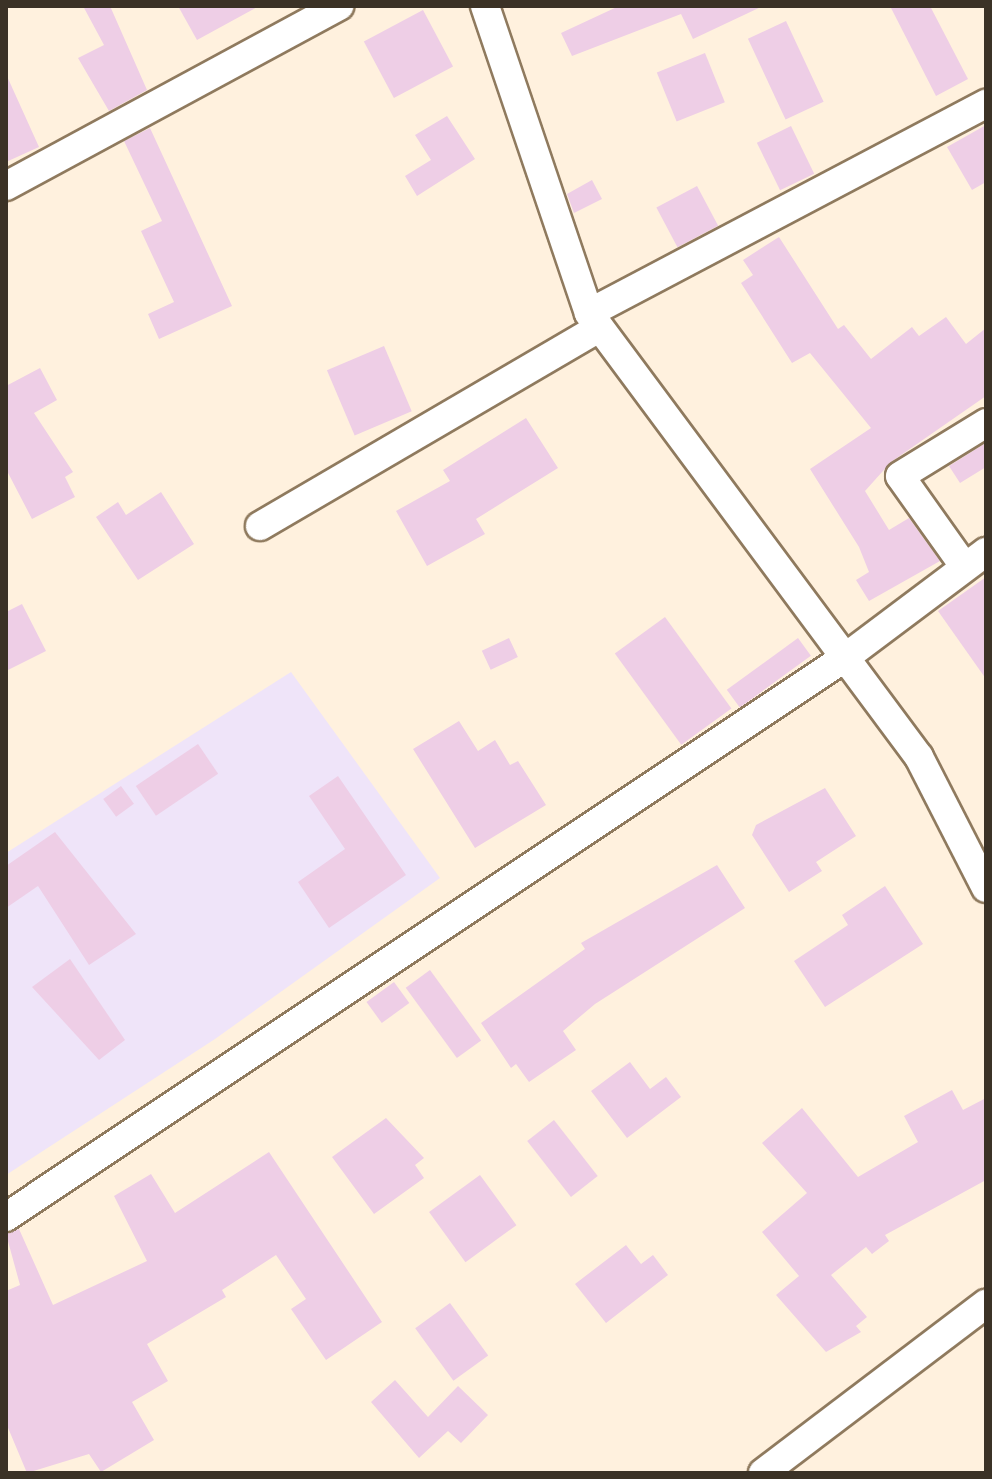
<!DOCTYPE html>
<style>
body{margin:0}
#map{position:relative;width:992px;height:1479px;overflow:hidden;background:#fff1de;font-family:Figtree,sans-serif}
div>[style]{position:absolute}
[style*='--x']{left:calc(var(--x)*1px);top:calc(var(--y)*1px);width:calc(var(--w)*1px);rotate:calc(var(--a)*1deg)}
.education>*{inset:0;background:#efe4f9}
.building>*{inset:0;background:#eecee6;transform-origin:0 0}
.roads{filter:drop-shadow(2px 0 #8f7a5e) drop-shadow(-2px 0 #8f7a5e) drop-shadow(0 2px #8f7a5e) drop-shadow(0 -2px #8f7a5e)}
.minor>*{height:28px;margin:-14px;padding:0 14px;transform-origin:14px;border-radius:14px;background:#fff}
span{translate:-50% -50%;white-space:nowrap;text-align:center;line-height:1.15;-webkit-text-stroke:7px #fff1de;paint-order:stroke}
.frame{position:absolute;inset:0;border:8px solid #3b3226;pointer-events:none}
</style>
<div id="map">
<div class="education">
<i style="clip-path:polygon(291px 672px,440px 878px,215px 1039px,6px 1175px,6px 853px)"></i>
</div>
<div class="building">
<i style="clip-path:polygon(83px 6px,110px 6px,147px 90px,109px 111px,78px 58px,104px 45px)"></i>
<i style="clip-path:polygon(178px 6px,259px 6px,197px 40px)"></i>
<i style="clip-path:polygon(619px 6px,763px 6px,693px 39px,681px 14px,572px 56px,561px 33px)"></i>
<i style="clip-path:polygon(890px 6px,930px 6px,968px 79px,936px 96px)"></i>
<i style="left:423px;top:10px;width:64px;height:67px;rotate:62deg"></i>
<i style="left:786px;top:21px;width:89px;height:42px;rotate:65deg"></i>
<i style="left:705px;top:53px;width:53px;height:52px;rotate:68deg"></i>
<i style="clip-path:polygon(6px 74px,39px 147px,6px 162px)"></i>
<i style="clip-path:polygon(447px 116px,475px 159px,417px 196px,405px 176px,431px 160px,415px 135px)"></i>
<i style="clip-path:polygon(986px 125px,986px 182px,972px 190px,947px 147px)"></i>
<i style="left:791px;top:126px;width:53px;height:38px;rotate:64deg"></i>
<i style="clip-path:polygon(150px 128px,232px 306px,159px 339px,148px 314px,174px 302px,141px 231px,162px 221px,124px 141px)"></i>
<i style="clip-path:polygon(592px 180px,602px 199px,574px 213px,567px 194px)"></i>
<i style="left:697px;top:186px;width:45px;height:46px;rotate:62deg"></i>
<i style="clip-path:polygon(779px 237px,838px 329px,844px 325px,871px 359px,912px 327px,919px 336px,946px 317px,966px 344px,986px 328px,986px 396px,891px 462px,865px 491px,889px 530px,909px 518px,940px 561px,869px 601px,856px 580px,869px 572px,859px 547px,810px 469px,871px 428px,810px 353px,792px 363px,741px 283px,753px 275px,743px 260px)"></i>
<i style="left:384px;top:346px;width:71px;height:62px;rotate:67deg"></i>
<i style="clip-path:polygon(40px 368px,57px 400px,34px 413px,73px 472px,65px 477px,75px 497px,32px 519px,6px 469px,6px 386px)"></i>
<i style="clip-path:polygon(526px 418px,558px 468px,476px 519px,485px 534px,427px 566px,396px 511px,450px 481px,443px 470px)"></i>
<i style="clip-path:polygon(984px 444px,986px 467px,960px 483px,949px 466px)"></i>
<i style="clip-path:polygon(161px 492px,194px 544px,138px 580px,96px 517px,118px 502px,126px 515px)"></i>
<i style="clip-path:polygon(986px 577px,986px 679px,938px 611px)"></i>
<i style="clip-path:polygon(22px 604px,46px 651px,6px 671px,6px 612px)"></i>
<i style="left:665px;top:617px;width:113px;height:62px;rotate:54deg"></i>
<i style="left:509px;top:638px;width:21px;height:30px;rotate:65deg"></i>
<i style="left:798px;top:638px;width:22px;height:88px;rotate:54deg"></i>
<i style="clip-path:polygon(459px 721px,478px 751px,495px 740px,510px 765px,518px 761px,546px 805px,475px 848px,413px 749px)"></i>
<i style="left:198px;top:744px;width:36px;height:75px;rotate:56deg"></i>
<i style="clip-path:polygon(338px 776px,406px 875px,329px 928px,298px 882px,345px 849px,309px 796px)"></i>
<i style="left:121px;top:786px;width:22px;height:22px;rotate:54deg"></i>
<i style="clip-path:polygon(825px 788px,856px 836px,816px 862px,822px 871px,789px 892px,752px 835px,756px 825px)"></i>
<i style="clip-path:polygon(55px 832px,136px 934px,89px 965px,38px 886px,6px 908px,6px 866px)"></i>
<i style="clip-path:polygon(717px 865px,745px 908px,595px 1004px,563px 1031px,576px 1050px,529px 1082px,516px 1064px,511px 1068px,481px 1023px,585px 949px,581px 943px)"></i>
<i style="clip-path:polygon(885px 886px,923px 944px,825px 1007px,794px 961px,848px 925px,842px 915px)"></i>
<i style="clip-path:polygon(70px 959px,125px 1040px,99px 1060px,32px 987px)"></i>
<i style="left:430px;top:970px;width:87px;height:30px;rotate:54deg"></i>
<i style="left:394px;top:982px;width:26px;height:34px;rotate:54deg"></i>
<i style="clip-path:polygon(630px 1062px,650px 1089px,666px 1077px,681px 1097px,627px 1138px,591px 1091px)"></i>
<i style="clip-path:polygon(952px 1090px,963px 1110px,986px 1098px,986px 1180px,885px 1235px,889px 1241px,872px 1254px,866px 1247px,831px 1275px,867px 1317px,856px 1326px,861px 1332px,826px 1352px,776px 1295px,799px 1276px,762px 1232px,807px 1193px,762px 1143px,802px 1108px,858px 1177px,918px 1142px,904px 1116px)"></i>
<i style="clip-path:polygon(386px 1118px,424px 1158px,415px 1165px,424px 1178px,374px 1214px,332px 1157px)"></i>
<i style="left:554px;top:1120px;width:71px;height:34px;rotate:52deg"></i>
<i style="clip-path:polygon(269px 1152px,382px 1322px,326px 1360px,291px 1309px,306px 1299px,276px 1255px,222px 1290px,226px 1297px,147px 1344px,168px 1381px,132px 1402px,154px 1440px,101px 1472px,89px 1454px,27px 1473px,6px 1423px,6px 1291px,20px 1285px,6px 1234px,19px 1229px,53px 1305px,147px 1261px,114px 1196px,151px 1174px,175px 1213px)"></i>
<i style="left:480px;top:1175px;width:62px;height:63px;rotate:54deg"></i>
<i style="clip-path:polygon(626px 1245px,641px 1264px,653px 1255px,668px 1275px,606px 1323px,575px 1284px)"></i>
<i style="left:450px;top:1303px;width:65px;height:43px;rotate:54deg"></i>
<i style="clip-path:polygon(395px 1380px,428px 1417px,458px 1386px,488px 1415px,461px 1443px,448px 1431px,419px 1458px,371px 1402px)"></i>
</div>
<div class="roads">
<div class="minor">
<i style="--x:485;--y:6;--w:324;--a:71.3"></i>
<i style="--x:589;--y:313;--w:553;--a:53.38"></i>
<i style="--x:919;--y:757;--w:147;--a:62.9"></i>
<i style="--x:6;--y:186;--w:379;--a:-28.4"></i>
<i style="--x:589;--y:313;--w:449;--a:-27.8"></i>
<i style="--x:260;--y:526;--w:393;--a:-30.3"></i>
<i style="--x:964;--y:566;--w:110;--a:-125.4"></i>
<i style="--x:900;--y:476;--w:101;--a:-31.6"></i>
<i style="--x:6;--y:1217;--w:1010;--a:-33.69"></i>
<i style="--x:846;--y:657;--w:175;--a:-36.9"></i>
<i style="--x:763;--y:1473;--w:280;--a:-37.2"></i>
</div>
</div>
<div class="frame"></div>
</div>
